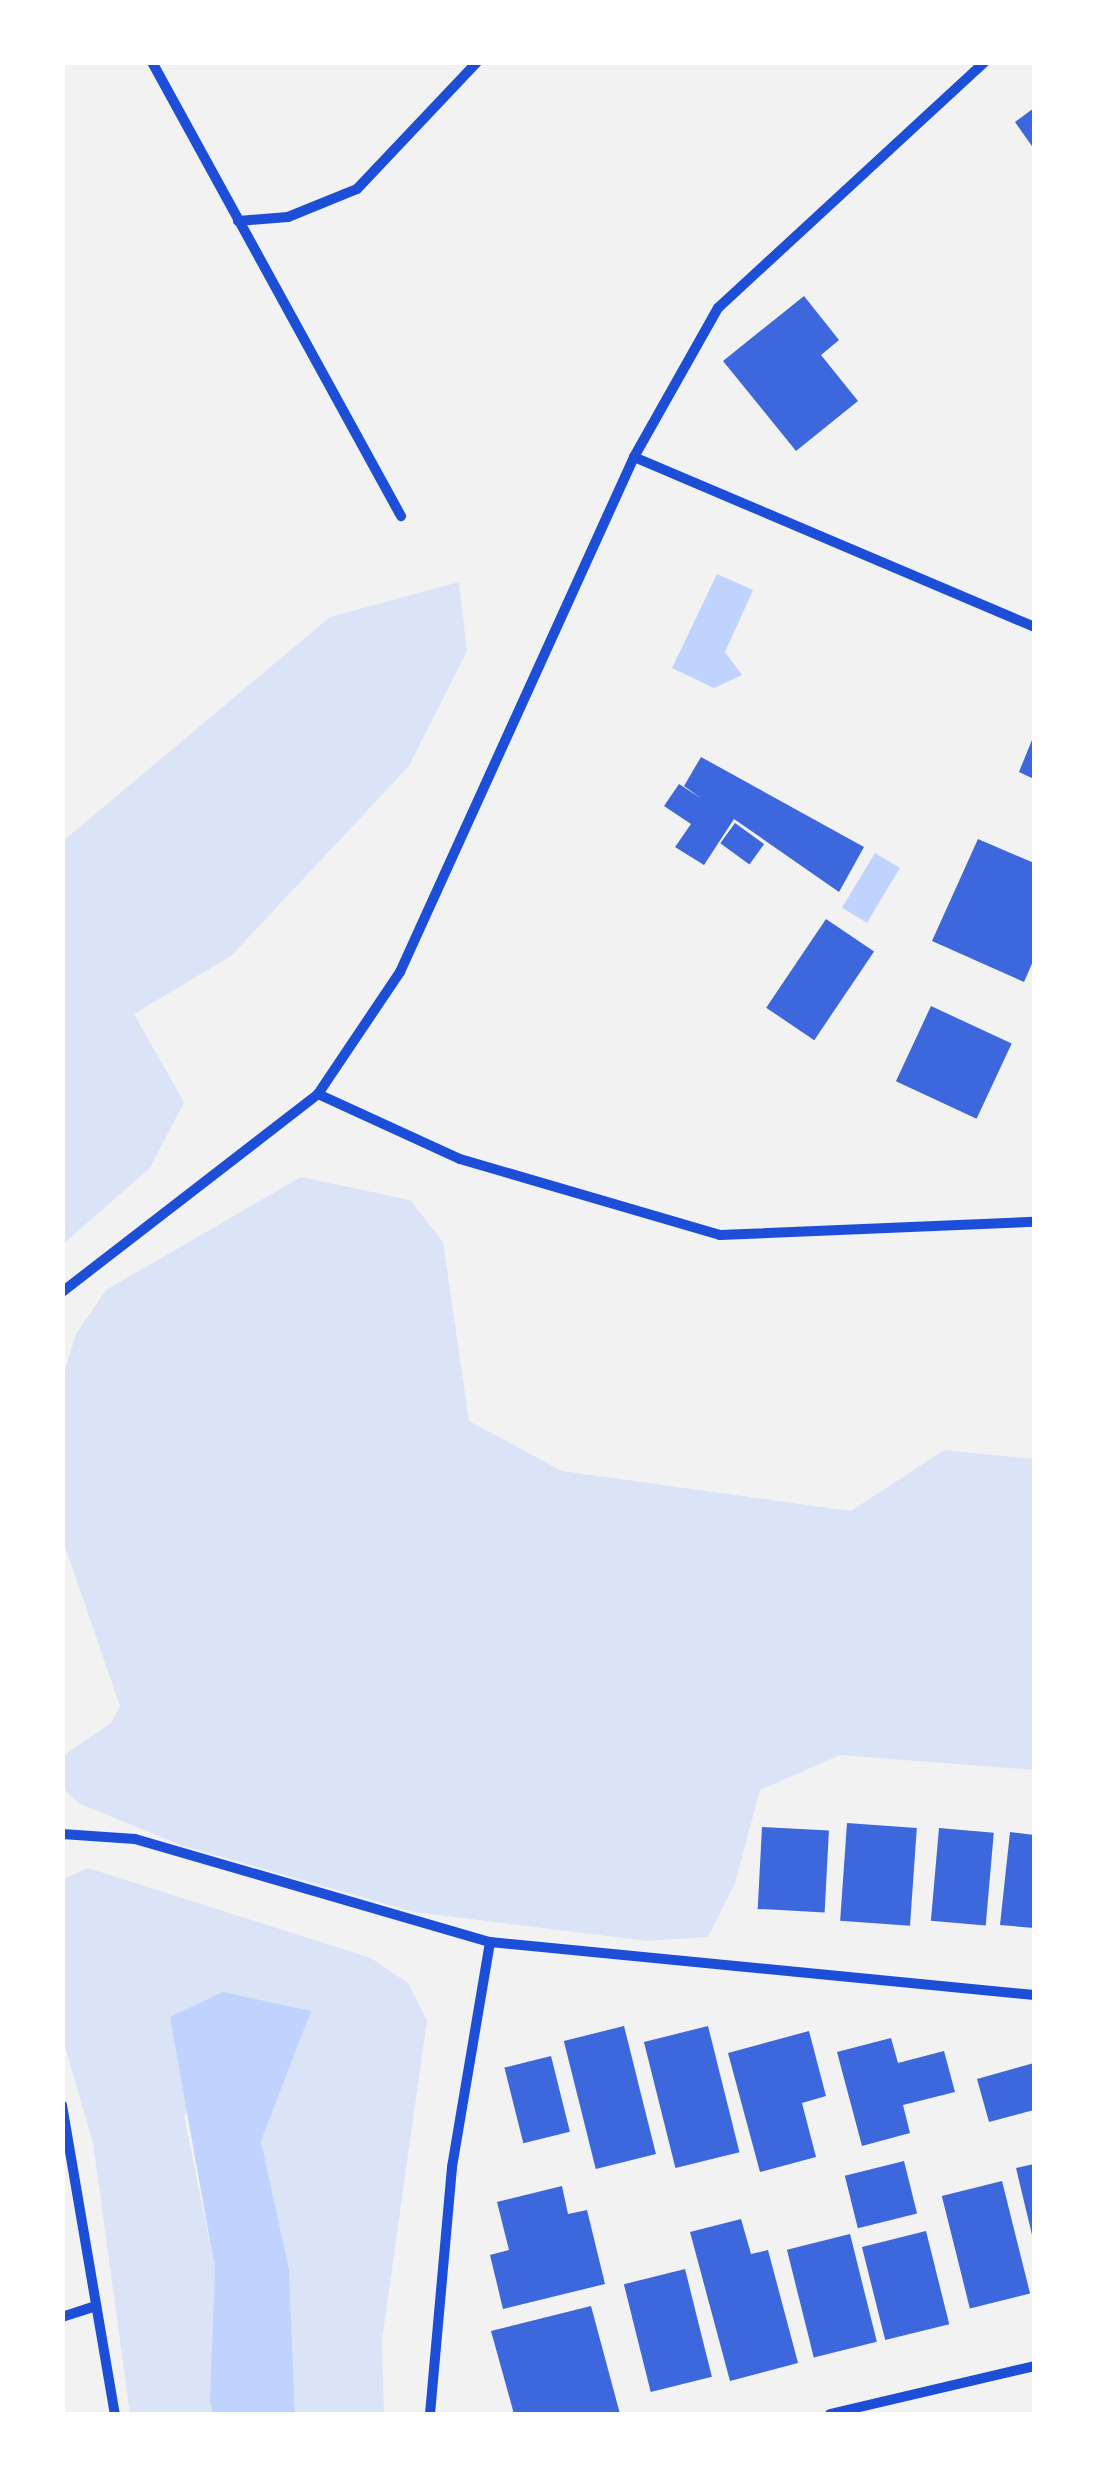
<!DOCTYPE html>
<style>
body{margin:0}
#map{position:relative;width:1097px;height:2477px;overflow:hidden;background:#f2f2f2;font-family:Poppins,sans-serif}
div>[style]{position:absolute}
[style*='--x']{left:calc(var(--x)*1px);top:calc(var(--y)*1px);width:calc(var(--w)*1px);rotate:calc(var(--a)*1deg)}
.green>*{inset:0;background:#dbe4f7}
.water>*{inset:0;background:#bfd3fe;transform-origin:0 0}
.building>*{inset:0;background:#3d67dc;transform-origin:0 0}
.minor>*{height:10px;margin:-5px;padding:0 5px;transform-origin:5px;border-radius:5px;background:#1d4ed8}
span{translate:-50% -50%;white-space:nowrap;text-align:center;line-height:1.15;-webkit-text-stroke:9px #fff;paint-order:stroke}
.frame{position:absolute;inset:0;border:65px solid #fff;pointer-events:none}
</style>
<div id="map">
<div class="green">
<i style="clip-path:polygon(459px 582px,467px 651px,409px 766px,231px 956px,134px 1014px,184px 1102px,150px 1168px,63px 1244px,63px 841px,330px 617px)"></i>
<i style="clip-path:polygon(301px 1177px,410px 1200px,443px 1242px,469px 1421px,562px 1471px,851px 1511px,944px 1450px,1034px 1459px,1034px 1770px,840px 1755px,760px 1790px,735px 1883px,708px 1937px,648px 1941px,414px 1912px,183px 1846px,78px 1803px,63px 1788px,63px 1756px,112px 1722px,120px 1706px,63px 1541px,63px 1377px,76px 1334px,106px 1290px)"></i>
<i style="clip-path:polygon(88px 1868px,371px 1958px,408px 1983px,427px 2020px,382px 2340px,384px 2414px,295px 2414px,289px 2269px,261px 2141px,310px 2011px,184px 2115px,215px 2269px,213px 2414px,130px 2414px,93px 2143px,63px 2040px,63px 1879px)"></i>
</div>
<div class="water">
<i style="clip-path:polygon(717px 574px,753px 590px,725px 652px,742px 675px,714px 688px,672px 668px)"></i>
<i style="left:875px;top:853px;width:29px;height:64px;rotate:31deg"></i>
<i style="clip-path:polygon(223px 1992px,311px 2011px,261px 2141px,289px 2269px,295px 2414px,213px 2414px,210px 2401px,215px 2269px,170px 2017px)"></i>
</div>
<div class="building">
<i style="clip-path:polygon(1034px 108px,1034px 149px,1015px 122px)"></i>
<i style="clip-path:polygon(804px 296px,839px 340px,821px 355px,858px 401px,796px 451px,723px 361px)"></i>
<i style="clip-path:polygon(1034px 735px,1034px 779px,1019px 772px)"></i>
<i style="clip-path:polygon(701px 757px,864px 847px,839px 892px,734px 819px,704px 865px,675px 847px,691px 824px,664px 806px,679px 784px,702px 799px,684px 786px)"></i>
<i style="left:735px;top:823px;width:36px;height:25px;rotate:36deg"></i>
<i style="clip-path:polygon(978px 839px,1034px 863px,1034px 959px,1024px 982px,932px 941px)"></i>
<i style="left:826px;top:919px;width:58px;height:107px;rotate:34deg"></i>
<i style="left:931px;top:1006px;width:89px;height:83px;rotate:25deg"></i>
<i style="left:847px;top:1823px;width:70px;height:98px;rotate:4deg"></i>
<i style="left:762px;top:1827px;width:67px;height:82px;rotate:3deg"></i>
<i style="left:939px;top:1828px;width:55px;height:93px;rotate:5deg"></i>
<i style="clip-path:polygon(1010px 1832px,1034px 1835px,1034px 1928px,1000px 1925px)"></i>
<i style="left:624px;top:2026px;width:132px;height:62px;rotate:76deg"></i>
<i style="left:708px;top:2026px;width:130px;height:66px;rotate:76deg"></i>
<i style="clip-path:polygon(809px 2031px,826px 2096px,802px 2103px,816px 2157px,760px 2172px,728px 2053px)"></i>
<i style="clip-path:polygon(891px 2038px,898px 2063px,944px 2051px,955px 2092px,903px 2105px,910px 2133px,862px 2146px,837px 2052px)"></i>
<i style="left:551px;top:2056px;width:78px;height:48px;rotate:76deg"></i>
<i style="clip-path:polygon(1034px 2063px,1034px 2110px,989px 2122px,977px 2079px)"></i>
<i style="left:904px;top:2161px;width:54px;height:61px;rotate:76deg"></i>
<i style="clip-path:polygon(1034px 2164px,1034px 2239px,1033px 2239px,1016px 2168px)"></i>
<i style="left:1002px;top:2181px;width:116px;height:62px;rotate:76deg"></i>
<i style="clip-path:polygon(562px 2186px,568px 2214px,587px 2210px,605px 2284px,503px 2309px,490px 2255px,509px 2250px,497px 2202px)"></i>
<i style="clip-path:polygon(741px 2219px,751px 2254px,768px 2250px,798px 2363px,730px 2381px,690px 2232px)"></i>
<i style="left:926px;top:2231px;width:96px;height:66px;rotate:76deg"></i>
<i style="left:850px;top:2234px;width:111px;height:65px;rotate:76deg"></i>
<i style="left:685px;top:2269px;width:111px;height:63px;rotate:76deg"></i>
<i style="clip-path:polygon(591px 2306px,620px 2414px,514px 2414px,491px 2331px)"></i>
</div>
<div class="minor">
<i style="--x:152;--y:62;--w:518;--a:61.26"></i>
<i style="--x:238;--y:221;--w:50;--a:-4.6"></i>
<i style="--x:288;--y:217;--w:74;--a:-22.1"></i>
<i style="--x:357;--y:189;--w:175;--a:-46.6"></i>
<i style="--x:634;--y:457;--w:435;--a:23"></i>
<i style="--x:318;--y:1094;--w:156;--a:24.6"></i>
<i style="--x:460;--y:1159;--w:271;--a:16.3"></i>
<i style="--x:720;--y:1235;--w:314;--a:-2.4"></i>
<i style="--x:62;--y:1292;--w:324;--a:-37.7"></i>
<i style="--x:318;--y:1094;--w:147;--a:-56.1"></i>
<i style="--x:400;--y:972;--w:566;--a:-65.56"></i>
<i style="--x:634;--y:457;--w:171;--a:-60.6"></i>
<i style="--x:718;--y:308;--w:363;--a:-42.7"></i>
<i style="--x:62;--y:1834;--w:73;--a:3.9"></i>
<i style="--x:135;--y:1839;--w:370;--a:16.2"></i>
<i style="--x:490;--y:1942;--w:547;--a:5.56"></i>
<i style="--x:62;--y:2105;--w:314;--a:80.3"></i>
<i style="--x:62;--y:2317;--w:36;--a:-18"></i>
<i style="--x:430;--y:2414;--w:248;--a:-84.9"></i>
<i style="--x:452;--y:2167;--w:228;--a:-80.4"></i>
<i style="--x:830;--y:2414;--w:210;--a:-13.2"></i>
</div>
<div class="frame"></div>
</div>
